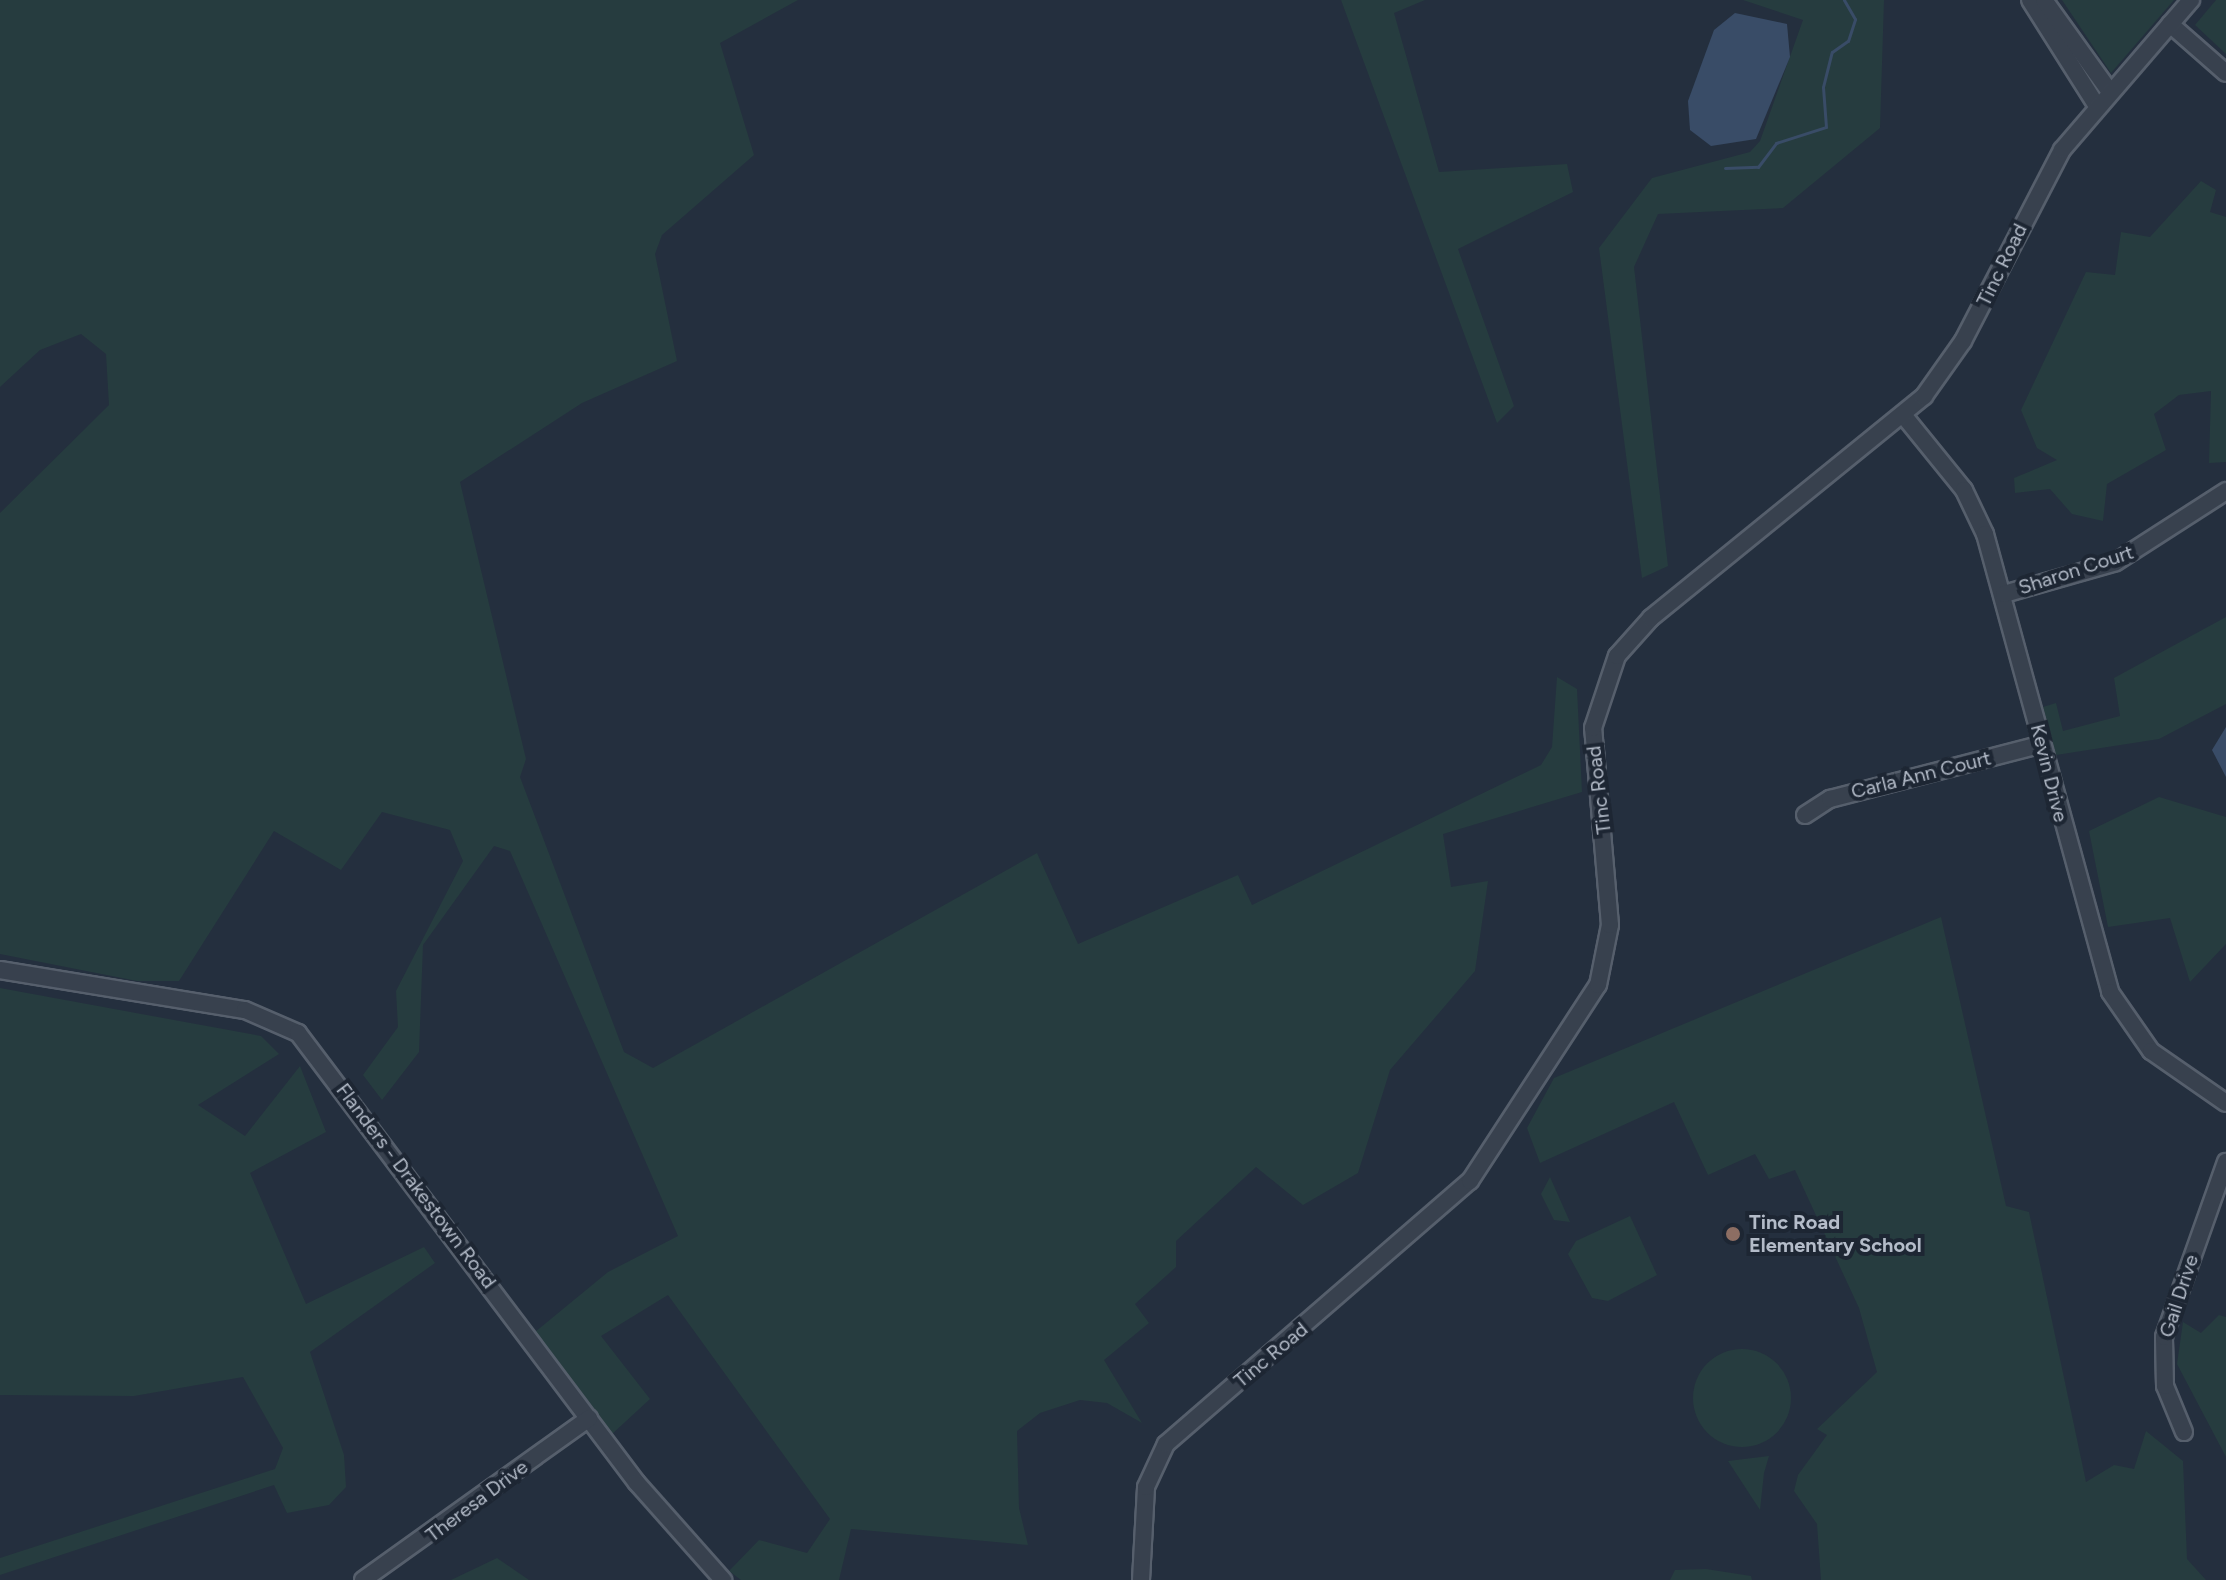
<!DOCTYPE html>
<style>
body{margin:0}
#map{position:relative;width:2226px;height:1580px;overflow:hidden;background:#242f3e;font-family:Figtree,sans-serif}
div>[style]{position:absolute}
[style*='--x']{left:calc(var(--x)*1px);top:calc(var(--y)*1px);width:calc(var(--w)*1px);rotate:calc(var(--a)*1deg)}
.green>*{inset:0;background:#263c3f}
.round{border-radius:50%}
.water>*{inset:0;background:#394c67}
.stream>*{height:3px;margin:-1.5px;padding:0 1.5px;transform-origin:1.5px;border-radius:1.5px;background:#394c67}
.roads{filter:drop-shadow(2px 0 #565f6c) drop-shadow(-2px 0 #565f6c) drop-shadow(0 2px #565f6c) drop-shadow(0 -2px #565f6c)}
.minor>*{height:16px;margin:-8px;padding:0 8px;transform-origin:8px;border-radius:8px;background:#38414e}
.dots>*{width:22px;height:22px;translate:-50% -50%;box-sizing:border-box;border:4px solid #1d2633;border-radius:50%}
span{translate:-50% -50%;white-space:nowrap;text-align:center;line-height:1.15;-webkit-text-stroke:8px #1d2633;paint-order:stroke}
.street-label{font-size:20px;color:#b4bcc9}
.poi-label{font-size:20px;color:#b4bcc9;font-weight:700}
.left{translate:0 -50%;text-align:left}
</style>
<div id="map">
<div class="green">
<i style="clip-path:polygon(0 0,798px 0,720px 43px,754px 155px,662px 235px,655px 254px,677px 361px,582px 403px,460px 482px,526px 759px,520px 777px,624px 1052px,653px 1068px,1037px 853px,1078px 944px,1238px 875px,1252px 905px,1541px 765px,1552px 747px,1557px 677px,1577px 689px,1582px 792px,1443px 834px,1451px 887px,1488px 881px,1475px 971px,1390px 1070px,1358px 1173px,1303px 1205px,1256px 1167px,1176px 1241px,1176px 1267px,1135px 1304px,1149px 1323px,1104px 1360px,1142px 1423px,1107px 1403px,1080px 1400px,1040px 1413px,1017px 1431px,1019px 1508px,1028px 1545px,851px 1529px,839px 1580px,741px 1580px,729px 1571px,759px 1540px,807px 1553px,830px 1519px,668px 1295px,601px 1336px,650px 1399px,611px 1435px,535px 1332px,608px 1272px,678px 1236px,510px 851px,494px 846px,423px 945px,419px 1052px,382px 1100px,363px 1075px,398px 1027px,396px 991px,463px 861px,450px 830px,382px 812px,341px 870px,274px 831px,179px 981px,137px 981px,0 954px,0 513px,109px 405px,106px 354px,81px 334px,40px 350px,0 387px)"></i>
<i style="clip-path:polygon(1341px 0,1425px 0,1394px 13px,1439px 172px,1567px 164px,1573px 192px,1458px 249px,1514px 406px,1497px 423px)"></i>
<i style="clip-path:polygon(1743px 0,1884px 0,1880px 128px,1783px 208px,1658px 214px,1634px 267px,1668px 566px,1642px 578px,1599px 248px,1652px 178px,1750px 152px,1760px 141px,1803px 20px)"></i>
<i style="clip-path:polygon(2062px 0,2174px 0,2111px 73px)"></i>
<i style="clip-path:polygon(2216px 0,2226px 0,2226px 54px,2195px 25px)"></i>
<i style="clip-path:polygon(2201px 181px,2216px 190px,2210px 212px,2226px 217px,2226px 462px,2209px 463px,2211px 391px,2179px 395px,2154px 414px,2166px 450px,2107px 484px,2103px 521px,2072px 514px,2050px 489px,2015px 493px,2014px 478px,2057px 460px,2037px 448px,2021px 410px,2086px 272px,2115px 275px,2121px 232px,2150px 237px)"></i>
<i style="clip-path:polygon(2226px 617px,2226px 704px,2159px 739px,2056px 755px,2043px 707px,2056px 703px,2063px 731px,2120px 716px,2114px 678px)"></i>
<i style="clip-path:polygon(2159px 797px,2226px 817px,2226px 944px,2190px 982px,2170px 918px,2108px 927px,2089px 831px)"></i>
<i style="clip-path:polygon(1941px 917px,2006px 1206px,2029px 1212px,2086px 1482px,2114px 1465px,2134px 1469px,2146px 1431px,2183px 1461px,2187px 1559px,2206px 1580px,1821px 1580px,1817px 1524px,1794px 1491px,1798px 1475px,1827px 1435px,1817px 1429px,1877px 1372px,1859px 1308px,1795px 1170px,1769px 1179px,1755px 1154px,1708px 1175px,1674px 1102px,1540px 1163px,1527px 1128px,1554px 1078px)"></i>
<i style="clip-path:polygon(0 988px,261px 1036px,279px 1054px,198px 1105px,245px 1136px,300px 1066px,326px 1132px,250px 1173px,306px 1304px,424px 1247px,435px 1263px,310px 1352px,344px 1455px,346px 1487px,329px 1505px,287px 1513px,274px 1485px,0 1575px,0 1558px,275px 1469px,283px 1448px,243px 1377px,134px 1396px,0 1395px)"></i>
<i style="clip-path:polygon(1550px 1177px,1570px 1222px,1554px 1220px,1541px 1194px)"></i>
<i style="clip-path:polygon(1630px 1216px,1657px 1275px,1608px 1301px,1592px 1298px,1568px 1254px,1576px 1241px)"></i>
<i style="clip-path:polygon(2219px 1315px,2226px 1317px,2226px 1457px,2177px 1364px,2183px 1322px,2201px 1333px)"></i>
<i class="round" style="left:1693px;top:1349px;width:98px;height:98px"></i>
<i style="clip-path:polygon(1769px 1456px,1764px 1473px,1760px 1510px,1728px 1461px)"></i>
<i style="clip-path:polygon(497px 1558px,529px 1580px,451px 1580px)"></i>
<i style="clip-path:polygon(1706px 1569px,1751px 1576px,1752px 1580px,1670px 1580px,1675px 1570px)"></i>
</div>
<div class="water">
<i style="clip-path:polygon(1735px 13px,1787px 24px,1790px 57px,1756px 139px,1711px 146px,1690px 130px,1688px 101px,1714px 30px)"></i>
<i style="clip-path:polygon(2226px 727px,2226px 777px,2212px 750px)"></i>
</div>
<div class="stream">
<i style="--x:1725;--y:168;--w:33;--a:-2"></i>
<i style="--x:1758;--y:167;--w:30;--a:-53"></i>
<i style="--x:1776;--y:143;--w:52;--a:-17.7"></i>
<i style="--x:1826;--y:127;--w:40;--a:-94.3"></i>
<i style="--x:1823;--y:87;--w:36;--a:-76"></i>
<i style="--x:1832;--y:52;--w:19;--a:-35"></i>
<i style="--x:1848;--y:41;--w:23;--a:-72"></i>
<i style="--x:1855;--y:19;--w:22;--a:-120"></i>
</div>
<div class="roads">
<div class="minor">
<i style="--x:2030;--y:0;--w:125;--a:57.7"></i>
<i style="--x:2044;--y:0;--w:113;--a:54.3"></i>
<i style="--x:2170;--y:24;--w:74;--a:41.2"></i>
<i style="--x:1904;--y:416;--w:95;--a:51"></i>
<i style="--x:1964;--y:490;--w:49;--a:64.5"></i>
<i style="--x:1985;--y:534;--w:475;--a:74.7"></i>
<i style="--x:2110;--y:992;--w:72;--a:55.2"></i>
<i style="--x:2151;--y:1051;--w:91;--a:34.7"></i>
<i style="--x:2004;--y:594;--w:116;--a:-15.9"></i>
<i style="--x:2116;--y:562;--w:131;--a:-32.8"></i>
<i style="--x:1805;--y:815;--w:30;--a:-33"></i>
<i style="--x:1830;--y:799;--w:219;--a:-14.5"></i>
<i style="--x:0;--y:970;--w:248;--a:9.3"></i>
<i style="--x:245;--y:1010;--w:58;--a:23.5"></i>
<i style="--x:298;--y:1033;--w:563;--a:53.01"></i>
<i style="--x:637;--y:1483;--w:130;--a:48.4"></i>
<i style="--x:2184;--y:1432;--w:50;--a:-112.4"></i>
<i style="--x:2165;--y:1386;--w:49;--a:-91.2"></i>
<i style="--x:2164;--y:1337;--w:186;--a:-70.5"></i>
<i style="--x:363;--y:1580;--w:278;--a:-35.6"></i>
<i style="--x:1141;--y:1580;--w:93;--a:-86.9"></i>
<i style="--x:1146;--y:1487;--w:47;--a:-65.1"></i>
<i style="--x:1166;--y:1444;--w:402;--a:-40.9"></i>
<i style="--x:1470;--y:1181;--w:234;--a:-56.9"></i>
<i style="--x:1598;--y:985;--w:61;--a:-78.7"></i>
<i style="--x:1610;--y:925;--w:198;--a:-94.9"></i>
<i style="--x:1593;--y:728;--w:76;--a:-71.6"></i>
<i style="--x:1617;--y:656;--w:51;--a:-48.2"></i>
<i style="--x:1651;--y:618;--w:352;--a:-39.1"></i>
<i style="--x:1924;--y:396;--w:67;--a:-54.7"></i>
<i style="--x:1963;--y:341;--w:215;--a:-62.6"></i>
<i style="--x:2062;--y:150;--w:198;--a:-49.3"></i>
</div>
</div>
<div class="dots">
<i style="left:1733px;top:1234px;background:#8d6e63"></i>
</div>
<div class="street-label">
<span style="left:2002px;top:265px;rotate:-64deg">Tinc Road</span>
<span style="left:2076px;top:570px;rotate:-18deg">Sharon Court</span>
<span style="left:2049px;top:773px;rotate:76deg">Kevin Drive</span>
<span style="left:1921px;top:775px;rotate:-14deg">Carla Ann Court</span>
<span style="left:1599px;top:790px;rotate:-97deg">Tinc Road</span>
<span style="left:416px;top:1186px;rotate:53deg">Flanders - Drakestown Road</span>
<span style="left:2179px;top:1296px;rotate:-72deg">Gail Drive</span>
<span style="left:1271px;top:1355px;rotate:-40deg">Tinc Road</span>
<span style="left:477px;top:1501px;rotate:-37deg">Theresa Drive</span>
</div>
<div class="poi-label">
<span class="left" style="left:1749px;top:1234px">Tinc Road<br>Elementary School</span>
</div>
</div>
